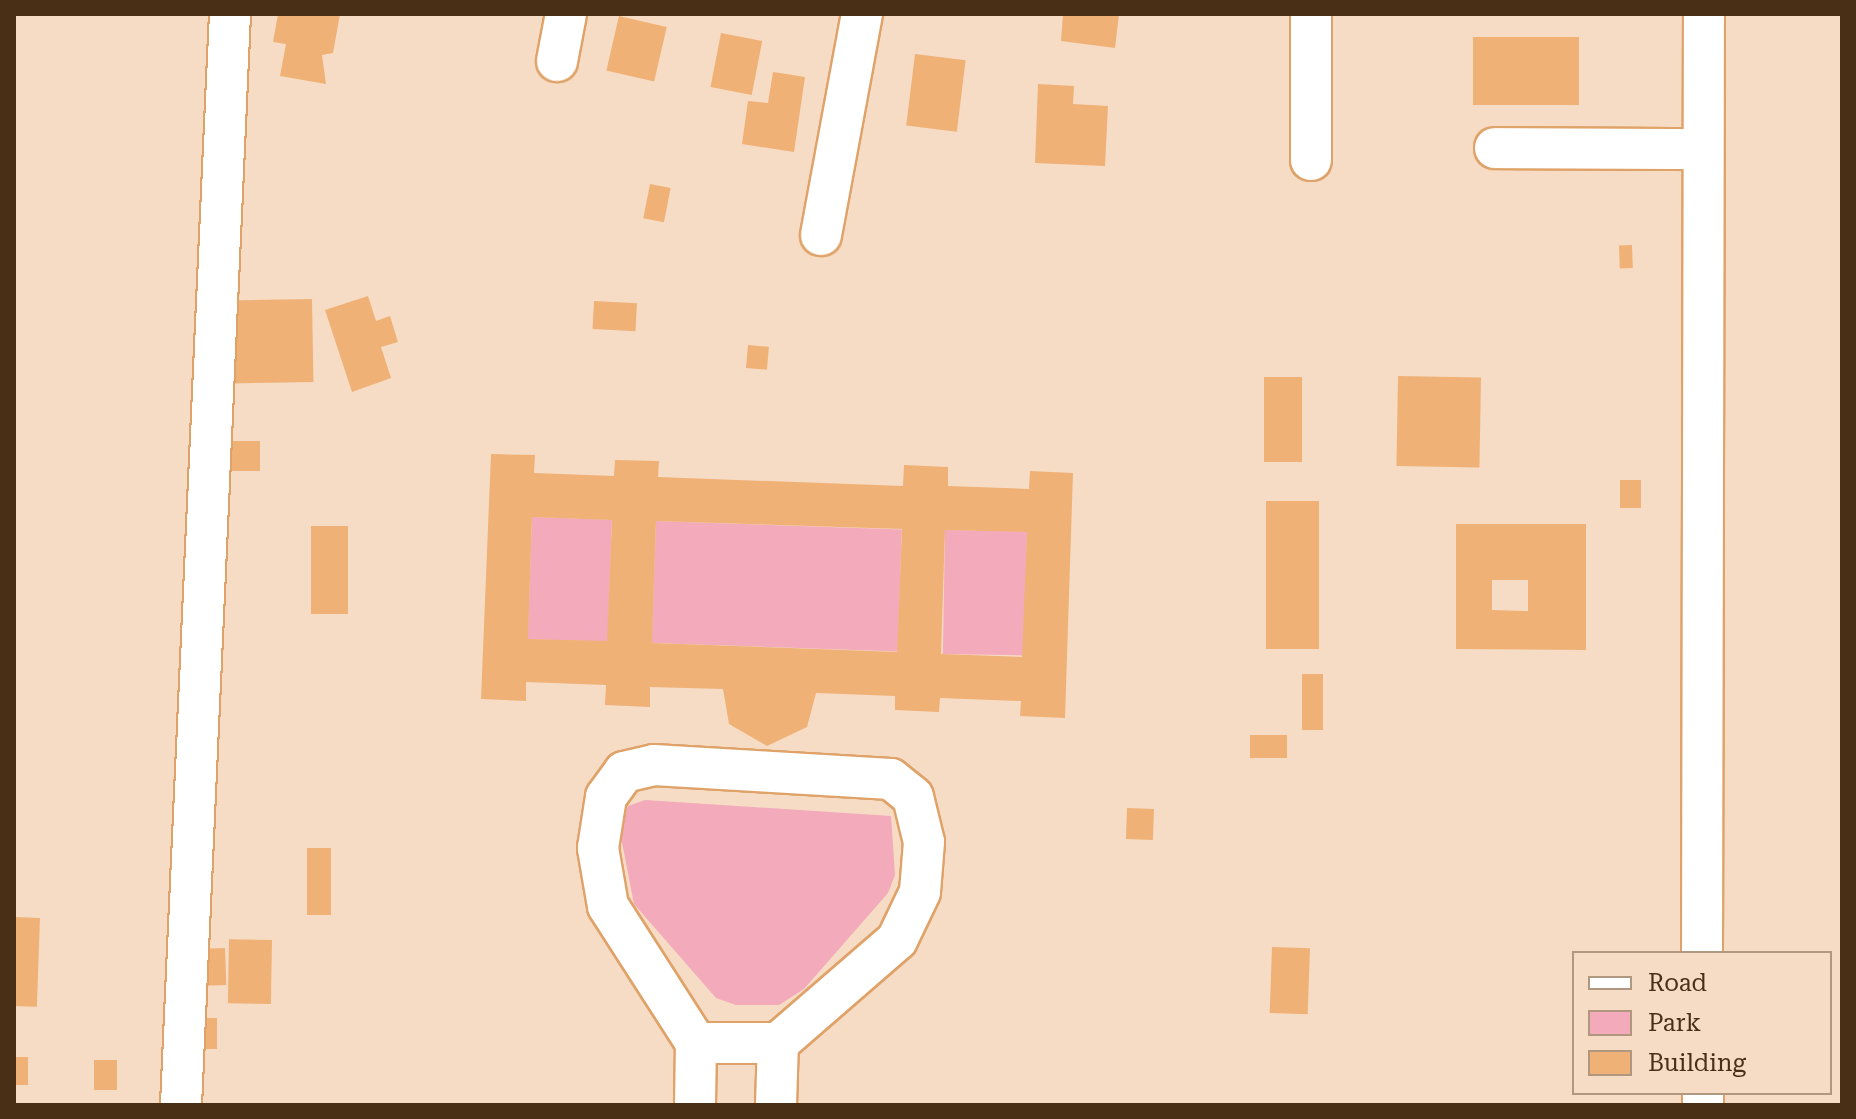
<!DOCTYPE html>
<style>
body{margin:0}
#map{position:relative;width:1856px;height:1119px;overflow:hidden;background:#f6dcc5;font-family:"Roboto Serif",serif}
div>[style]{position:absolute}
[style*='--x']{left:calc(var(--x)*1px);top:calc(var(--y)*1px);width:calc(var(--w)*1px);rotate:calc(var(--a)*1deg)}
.green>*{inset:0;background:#f3aabb;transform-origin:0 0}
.building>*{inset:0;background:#efb176;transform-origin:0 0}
.roads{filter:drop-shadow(2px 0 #dfa268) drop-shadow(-2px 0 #dfa268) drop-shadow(0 2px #dfa268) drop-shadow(0 -2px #dfa268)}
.minor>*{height:40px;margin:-20px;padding:0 20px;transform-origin:20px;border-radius:20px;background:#fff}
span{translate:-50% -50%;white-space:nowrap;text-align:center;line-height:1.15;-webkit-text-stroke:7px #f6dcc5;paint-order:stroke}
.frame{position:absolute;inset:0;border:16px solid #482f16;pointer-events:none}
.legend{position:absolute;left:1572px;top:951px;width:260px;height:144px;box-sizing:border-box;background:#f6dcc5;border:2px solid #b0977f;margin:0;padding:10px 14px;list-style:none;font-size:24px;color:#482f16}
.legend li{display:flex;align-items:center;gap:16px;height:40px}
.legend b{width:40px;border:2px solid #b0977f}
</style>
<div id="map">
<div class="green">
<i style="left:532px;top:517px;width:80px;height:122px;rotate:2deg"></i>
<i style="left:656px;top:521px;width:246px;height:122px;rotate:2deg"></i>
<i style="left:945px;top:530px;width:82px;height:124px;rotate:1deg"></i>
<i style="clip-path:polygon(645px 800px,891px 816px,895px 875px,888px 893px,804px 989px,779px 1005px,736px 1005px,716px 998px,634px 904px,619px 827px,628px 806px)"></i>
</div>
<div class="building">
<i style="clip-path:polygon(278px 14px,340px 14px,333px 53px,322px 55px,326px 84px,280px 76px,286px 44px,273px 42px)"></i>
<i style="clip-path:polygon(1063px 14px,1119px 14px,1115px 48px,1061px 41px)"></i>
<i style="left:619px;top:16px;width:49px;height:56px;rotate:13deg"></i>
<i style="left:721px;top:33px;width:42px;height:55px;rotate:11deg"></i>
<i style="left:1579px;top:37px;width:68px;height:106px;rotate:90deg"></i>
<i style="left:915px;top:54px;width:51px;height:72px;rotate:7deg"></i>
<i style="clip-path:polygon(773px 72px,805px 77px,794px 152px,742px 144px,748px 101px,768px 103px)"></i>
<i style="clip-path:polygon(1038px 84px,1074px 86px,1073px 104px,1108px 106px,1105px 166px,1035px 163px)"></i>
<i style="left:650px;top:184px;width:21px;height:35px;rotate:11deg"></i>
<i style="left:1632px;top:245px;width:23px;height:13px;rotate:88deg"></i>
<i style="clip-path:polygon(368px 296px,376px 321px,390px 316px,398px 342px,381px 347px,391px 378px,352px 392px,325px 310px)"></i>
<i style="left:312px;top:299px;width:83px;height:84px;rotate:89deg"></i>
<i style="left:594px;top:301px;width:43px;height:28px;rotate:3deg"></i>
<i style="left:748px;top:345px;width:21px;height:23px;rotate:5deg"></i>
<i style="left:1398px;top:376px;width:83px;height:90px;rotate:1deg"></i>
<i style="left:1264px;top:377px;width:38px;height:85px"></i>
<i style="left:228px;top:441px;width:32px;height:30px"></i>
<i style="clip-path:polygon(evenodd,491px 454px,535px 455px,534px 473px,614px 476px,615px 460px,659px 461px,658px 477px,903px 486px,904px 465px,948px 467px,948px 486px,1029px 489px,1030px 471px,1073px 473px,1065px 718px,1020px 716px,1021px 701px,940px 698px,939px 712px,895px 710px,895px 696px,816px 693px,807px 727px,767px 746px,729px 724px,723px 689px,650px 687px,650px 707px,605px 705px,606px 685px,526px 682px,526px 701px,481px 699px,491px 454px,532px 517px,612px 520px,607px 641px,528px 639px,532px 517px,491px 454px,656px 521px,902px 529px,897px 652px,652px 643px,656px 521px,491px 454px,945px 530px,1027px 532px,1022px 657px,941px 654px,945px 530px)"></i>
<i style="left:1620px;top:480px;width:21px;height:28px"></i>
<i style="left:1266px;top:501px;width:53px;height:148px"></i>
<i style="clip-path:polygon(evenodd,1456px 524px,1586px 524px,1586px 650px,1456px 649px,1456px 524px,1492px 580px,1528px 580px,1528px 611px,1492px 610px,1492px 580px)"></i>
<i style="left:311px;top:526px;width:37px;height:88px"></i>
<i style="left:1302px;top:674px;width:21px;height:56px"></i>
<i style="left:1250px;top:735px;width:37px;height:23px"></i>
<i style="left:1127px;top:808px;width:27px;height:31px;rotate:2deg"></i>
<i style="left:307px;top:848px;width:24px;height:67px"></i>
<i style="left:14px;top:917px;width:26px;height:89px;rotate:2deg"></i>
<i style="left:272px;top:940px;width:64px;height:43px;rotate:91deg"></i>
<i style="left:1272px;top:947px;width:38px;height:66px;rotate:2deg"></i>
<i style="left:225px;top:948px;width:37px;height:28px;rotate:88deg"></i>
<i style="left:193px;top:1018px;width:24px;height:31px"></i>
<i style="left:14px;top:1057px;width:14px;height:28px"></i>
<i style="left:94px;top:1060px;width:23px;height:30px"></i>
</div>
<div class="roads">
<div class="minor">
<i style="--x:1311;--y:14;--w:146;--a:90"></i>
<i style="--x:557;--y:61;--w:48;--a:-79.2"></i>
<i style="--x:1495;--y:148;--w:207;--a:0.3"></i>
<i style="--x:821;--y:235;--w:225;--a:-79.5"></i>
<i style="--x:654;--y:765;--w:237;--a:3.4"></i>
<i style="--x:891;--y:779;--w:28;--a:39"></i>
<i style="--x:913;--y:797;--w:46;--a:76.3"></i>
<i style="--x:924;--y:842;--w:50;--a:94.6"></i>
<i style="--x:920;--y:892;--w:53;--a:115.6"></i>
<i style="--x:897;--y:940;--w:157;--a:139.1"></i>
<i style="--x:778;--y:1043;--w:82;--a:180"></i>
<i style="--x:696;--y:1043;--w:163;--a:-122.7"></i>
<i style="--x:608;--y:906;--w:59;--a:-99.8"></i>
<i style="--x:598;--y:848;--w:52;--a:-81.1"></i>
<i style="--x:606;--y:797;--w:31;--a:-54"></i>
<i style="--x:624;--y:772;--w:31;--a:-13"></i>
<i style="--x:1702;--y:953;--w:939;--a:-89.88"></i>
<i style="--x:1703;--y:1093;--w:12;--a:90"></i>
<i style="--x:181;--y:1105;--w:1092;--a:-87.43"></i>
<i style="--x:695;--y:1105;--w:62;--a:-89.1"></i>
<i style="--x:776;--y:1105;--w:62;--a:-88.2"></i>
</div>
</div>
<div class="frame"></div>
<ul class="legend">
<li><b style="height:10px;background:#fff"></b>Road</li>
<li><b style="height:22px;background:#f3aabb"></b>Park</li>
<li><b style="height:22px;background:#efb176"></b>Building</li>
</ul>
</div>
